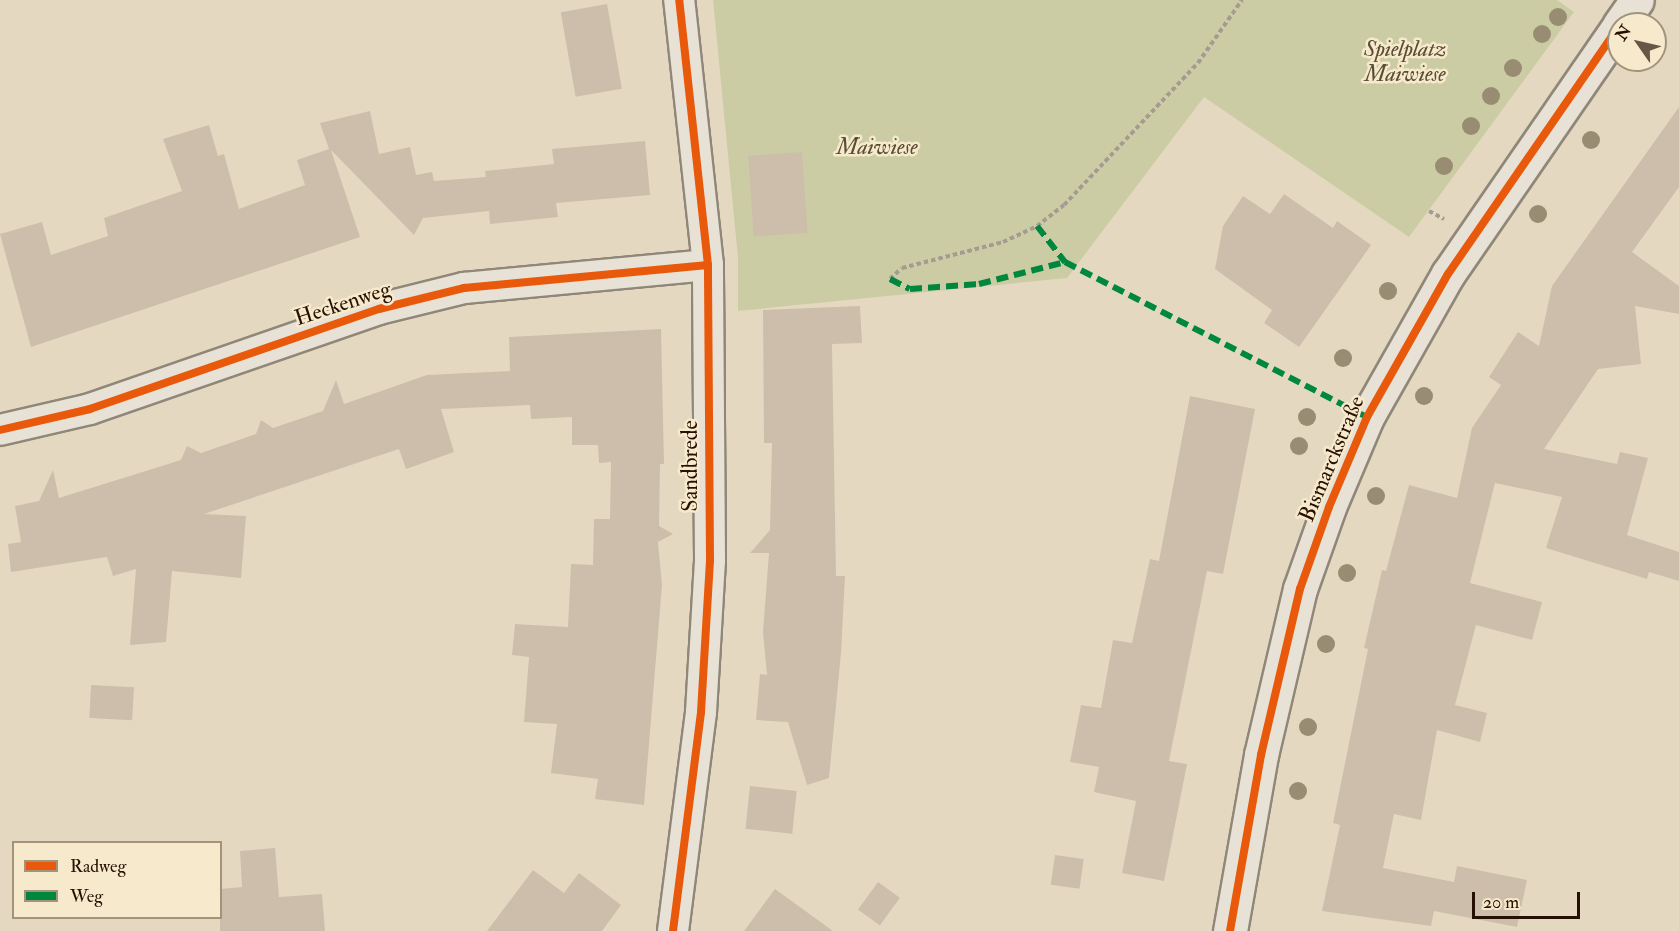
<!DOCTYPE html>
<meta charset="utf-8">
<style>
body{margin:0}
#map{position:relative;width:1679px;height:931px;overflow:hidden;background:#e4d9c0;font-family:"IM FELL Double Pica",serif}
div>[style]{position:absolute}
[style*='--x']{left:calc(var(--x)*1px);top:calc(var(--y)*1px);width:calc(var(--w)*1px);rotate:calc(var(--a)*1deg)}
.green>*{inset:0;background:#cccca4}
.building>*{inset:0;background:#cdbeab;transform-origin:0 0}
.path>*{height:4px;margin-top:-2px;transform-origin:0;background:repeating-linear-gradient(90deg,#a29c91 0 4.5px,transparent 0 7.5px)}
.roads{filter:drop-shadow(2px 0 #908778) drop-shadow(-2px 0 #908778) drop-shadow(0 2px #908778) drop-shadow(0 -2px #908778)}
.minor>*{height:30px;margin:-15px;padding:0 15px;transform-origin:15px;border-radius:15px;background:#e8e2d6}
.secondary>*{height:33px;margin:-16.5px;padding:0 16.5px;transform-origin:16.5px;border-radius:16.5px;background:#e8e2d6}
.quiet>*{height:6px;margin-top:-3px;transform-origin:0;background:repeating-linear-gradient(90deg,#00873e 0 12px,transparent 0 18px)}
.cycleway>*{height:8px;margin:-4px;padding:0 4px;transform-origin:4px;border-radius:4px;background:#e8590c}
.trees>*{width:18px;height:18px;margin:-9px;border-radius:50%;background:#988d73}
span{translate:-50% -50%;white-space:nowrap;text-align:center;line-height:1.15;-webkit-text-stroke:5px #f7eacc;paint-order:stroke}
.park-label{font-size:22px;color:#594e34;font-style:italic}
.street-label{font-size:22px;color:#261004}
.legend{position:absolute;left:12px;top:841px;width:210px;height:78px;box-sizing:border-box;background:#f7eacc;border:2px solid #a3937c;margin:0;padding:8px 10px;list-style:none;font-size:18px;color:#261004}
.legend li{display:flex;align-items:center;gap:12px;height:30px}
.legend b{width:30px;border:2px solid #a3937c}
.north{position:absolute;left:1607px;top:12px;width:60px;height:60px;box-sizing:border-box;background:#f7eacc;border:2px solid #a3937c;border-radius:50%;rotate:304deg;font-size:16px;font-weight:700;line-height:24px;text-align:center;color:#261004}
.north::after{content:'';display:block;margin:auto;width:21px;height:27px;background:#685646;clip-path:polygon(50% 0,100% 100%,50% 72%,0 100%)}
.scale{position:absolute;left:1472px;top:892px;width:108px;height:27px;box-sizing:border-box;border:3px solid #261004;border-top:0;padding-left:8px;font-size:18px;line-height:21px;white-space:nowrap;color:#261004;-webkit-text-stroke:4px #f7eacc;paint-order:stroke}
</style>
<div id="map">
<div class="green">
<i style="clip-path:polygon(713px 0,1557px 0,1574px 12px,1409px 237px,1204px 97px,1067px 278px,738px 311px,738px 258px)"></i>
</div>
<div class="building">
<i style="left:607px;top:4px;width:86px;height:47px;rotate:80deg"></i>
<i style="clip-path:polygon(1679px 107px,1679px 187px,1632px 252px,1679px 286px,1679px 314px,1635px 306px,1641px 364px,1598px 369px,1544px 449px,1617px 464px,1620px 452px,1648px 458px,1627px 535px,1679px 552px,1679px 581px,1649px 572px,1647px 579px,1546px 548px,1562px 497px,1495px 483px,1470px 583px,1542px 602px,1532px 640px,1476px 625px,1455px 705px,1487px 713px,1480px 742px,1437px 730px,1421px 820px,1394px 814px,1383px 868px,1454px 882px,1457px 866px,1527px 880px,1517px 927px,1434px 911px,1431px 926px,1322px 911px,1340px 825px,1333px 823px,1368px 649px,1364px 648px,1382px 570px,1386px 571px,1409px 485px,1457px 498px,1472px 428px,1501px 385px,1489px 377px,1518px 332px,1539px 346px,1552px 286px)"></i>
<i style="clip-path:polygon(370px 111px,379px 154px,410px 147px,416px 175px,432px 172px,434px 181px,486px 177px,485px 171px,554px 164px,552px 149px,645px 141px,650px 195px,556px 203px,558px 217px,490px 224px,489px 211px,423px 218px,414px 235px,331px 150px,360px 237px,31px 347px,0 234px,42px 222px,51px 255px,108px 236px,104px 218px,182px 191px,163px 139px,209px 125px,218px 156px,224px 154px,239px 209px,305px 185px,297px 160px,329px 149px,320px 123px)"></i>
<i style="left:802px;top:152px;width:81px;height:54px;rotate:86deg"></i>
<i style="clip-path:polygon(1284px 194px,1333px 228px,1337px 221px,1371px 245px,1299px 347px,1264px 323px,1272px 310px,1215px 269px,1223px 226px,1243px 196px,1270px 214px)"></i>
<i style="clip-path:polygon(860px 306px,862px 343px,832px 344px,836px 576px,845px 576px,841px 653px,829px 778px,807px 785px,788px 722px,756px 720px,760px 674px,767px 675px,763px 632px,769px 553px,750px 553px,770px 530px,772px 443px,764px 443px,763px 310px)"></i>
<i style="clip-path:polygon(661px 329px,664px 464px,660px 464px,659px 526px,673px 534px,658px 542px,662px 585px,644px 805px,595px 799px,598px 779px,551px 773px,557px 724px,524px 722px,529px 657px,512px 655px,515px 624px,568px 627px,571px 564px,593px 565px,594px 519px,610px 519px,611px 462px,599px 463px,598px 445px,572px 445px,572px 417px,531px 419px,530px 405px,441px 409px,454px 452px,406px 469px,399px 449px,204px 514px,246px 516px,241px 578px,172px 571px,166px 642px,130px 645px,136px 569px,113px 576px,107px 557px,11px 572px,8px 544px,21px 542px,15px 506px,39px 501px,53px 470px,59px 498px,181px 460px,187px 446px,201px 453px,256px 434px,261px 420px,273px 428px,323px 411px,336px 380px,344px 404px,427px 375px,510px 371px,509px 337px)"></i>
<i style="clip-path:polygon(1190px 396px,1255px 409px,1223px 574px,1207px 571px,1169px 761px,1187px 764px,1164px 881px,1122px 873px,1136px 801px,1094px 792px,1099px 767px,1070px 762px,1081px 705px,1101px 708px,1113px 640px,1132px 643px,1150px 559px,1159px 561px)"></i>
<i style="left:91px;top:685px;width:43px;height:33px;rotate:3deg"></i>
<i style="left:750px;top:786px;width:47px;height:43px;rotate:6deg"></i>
<i style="clip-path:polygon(275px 848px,279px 897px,322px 894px,325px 931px,220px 931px,220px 889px,242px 887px,240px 851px)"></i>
<i style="left:1055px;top:855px;width:29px;height:30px;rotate:8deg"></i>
<i style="clip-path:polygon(533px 870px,564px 893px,579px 873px,621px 905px,602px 931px,487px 931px)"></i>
<i style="left:878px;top:882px;width:27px;height:34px;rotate:36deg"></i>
<i style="clip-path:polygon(775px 889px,833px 931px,744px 931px)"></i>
</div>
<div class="path">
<i style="--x:1429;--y:211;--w:17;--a:28"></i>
<i style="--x:890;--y:279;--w:16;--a:-43"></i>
<i style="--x:902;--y:268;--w:104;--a:-14.4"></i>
<i style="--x:1003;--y:242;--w:38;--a:-25"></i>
<i style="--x:1037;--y:226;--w:34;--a:-38"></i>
<i style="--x:1064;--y:205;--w:195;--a:-46.7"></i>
<i style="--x:1198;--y:63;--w:77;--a:-55.1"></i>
</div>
<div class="roads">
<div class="minor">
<i style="--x:0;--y:430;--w:92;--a:-13.1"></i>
<i style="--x:90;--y:409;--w:306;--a:-19.1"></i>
<i style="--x:379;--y:309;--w:88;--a:-13.9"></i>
<i style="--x:464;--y:288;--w:245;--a:-5.4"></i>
<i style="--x:673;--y:931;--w:221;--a:-82.7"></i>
<i style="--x:701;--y:712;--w:152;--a:-86.6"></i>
<i style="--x:710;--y:560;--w:295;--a:-90.4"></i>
<i style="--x:708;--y:265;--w:267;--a:-96.2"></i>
</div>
<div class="secondary">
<i style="--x:1620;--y:24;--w:29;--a:-55"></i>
<i style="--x:1230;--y:931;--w:179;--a:-80"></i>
<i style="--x:1261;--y:755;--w:171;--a:-76.8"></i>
<i style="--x:1300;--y:589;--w:87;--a:-70.5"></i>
<i style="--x:1329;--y:507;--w:98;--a:-67.1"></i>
<i style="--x:1367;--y:417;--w:164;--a:-60.5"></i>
<i style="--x:1448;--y:274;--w:301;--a:-55.4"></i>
</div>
</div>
<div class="quiet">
<i style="--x:1037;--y:226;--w:46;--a:52.1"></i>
<i style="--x:1065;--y:262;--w:339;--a:27.2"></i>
<i style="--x:890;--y:279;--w:22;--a:27"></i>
<i style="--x:910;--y:289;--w:69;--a:-4.1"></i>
<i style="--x:979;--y:284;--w:89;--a:-14.3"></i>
</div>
<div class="cycleway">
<i style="--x:0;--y:430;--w:92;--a:-13.1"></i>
<i style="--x:90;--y:409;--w:306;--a:-19.1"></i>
<i style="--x:379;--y:309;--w:88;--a:-13.9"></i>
<i style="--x:464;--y:288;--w:245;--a:-5.4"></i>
<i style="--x:673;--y:931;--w:221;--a:-82.7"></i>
<i style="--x:701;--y:712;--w:152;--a:-86.6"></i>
<i style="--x:710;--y:560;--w:295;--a:-90.4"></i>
<i style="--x:708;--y:265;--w:267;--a:-96.2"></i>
<i style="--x:1230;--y:931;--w:179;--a:-80"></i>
<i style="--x:1261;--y:755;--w:171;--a:-76.8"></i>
<i style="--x:1300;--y:589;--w:87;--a:-70.5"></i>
<i style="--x:1329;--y:507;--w:98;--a:-67.1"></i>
<i style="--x:1367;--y:417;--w:164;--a:-60.5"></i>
<i style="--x:1448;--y:274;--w:301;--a:-55.4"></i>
</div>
<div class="trees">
<i style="left:1558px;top:17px"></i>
<i style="left:1542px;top:34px"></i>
<i style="left:1513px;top:68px"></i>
<i style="left:1491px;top:96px"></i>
<i style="left:1471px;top:126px"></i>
<i style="left:1591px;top:140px"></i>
<i style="left:1444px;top:166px"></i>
<i style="left:1538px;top:214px"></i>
<i style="left:1388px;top:291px"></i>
<i style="left:1343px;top:358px"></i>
<i style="left:1424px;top:396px"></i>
<i style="left:1307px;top:417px"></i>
<i style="left:1299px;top:446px"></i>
<i style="left:1376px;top:496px"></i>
<i style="left:1347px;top:573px"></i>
<i style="left:1326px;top:644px"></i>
<i style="left:1308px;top:727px"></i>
<i style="left:1298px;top:791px"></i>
</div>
<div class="park-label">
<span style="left:1405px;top:62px">Spielplatz<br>Maiwiese</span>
<span style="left:877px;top:148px">Maiwiese</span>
</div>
<div class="street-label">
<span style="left:343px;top:304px;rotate:-18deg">Heckenweg</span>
<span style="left:1332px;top:459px;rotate:-67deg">Bismarckstraße</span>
<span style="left:691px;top:466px;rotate:-90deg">Sandbrede</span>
</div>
<ul class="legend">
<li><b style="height:8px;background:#e8590c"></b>Radweg</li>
<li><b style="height:8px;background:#00873e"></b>Weg</li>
</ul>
<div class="north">N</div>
<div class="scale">20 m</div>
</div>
